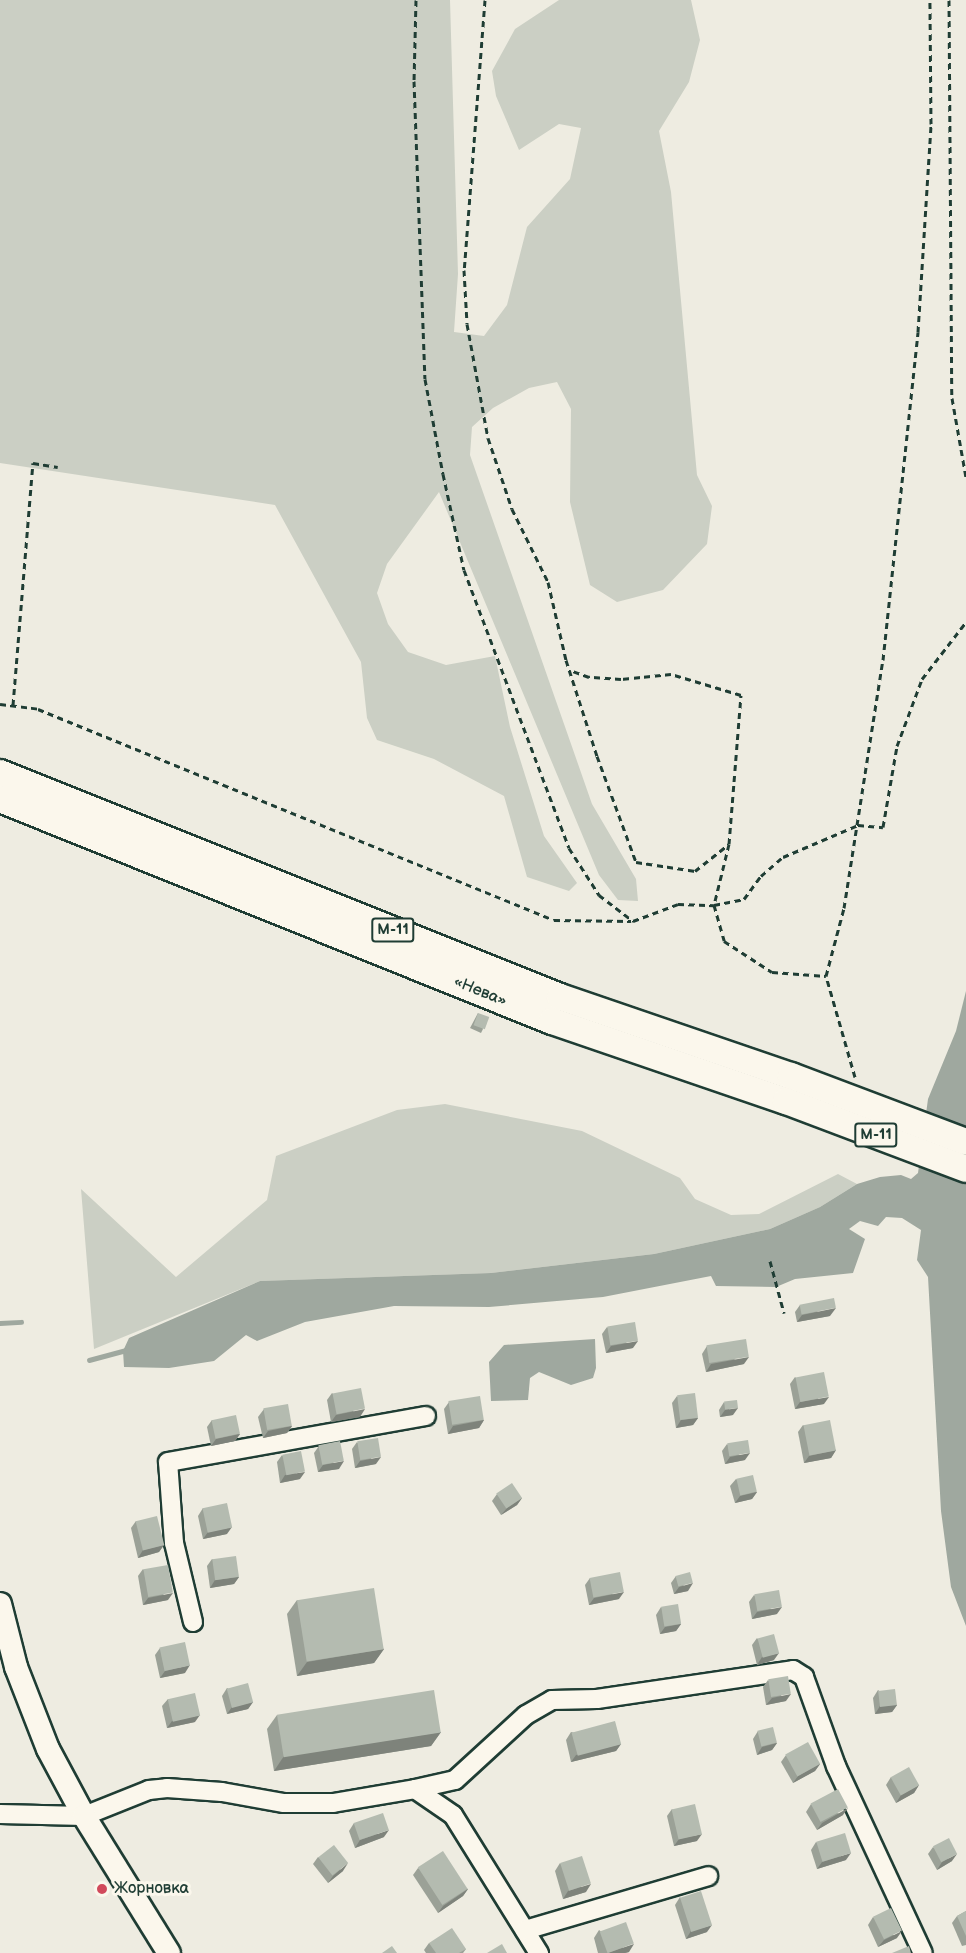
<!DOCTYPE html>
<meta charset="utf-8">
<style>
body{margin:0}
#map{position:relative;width:966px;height:1953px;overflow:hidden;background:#eeece1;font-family:"Balsamiq Sans",sans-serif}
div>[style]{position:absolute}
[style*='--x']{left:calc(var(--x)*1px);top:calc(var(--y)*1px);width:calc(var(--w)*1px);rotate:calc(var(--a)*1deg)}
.green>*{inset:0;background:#cbcfc4}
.water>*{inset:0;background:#9fa89f}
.stream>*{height:4.5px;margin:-2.25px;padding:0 2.25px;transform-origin:2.25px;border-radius:2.25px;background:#9fa89f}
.path>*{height:3px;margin-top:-1.5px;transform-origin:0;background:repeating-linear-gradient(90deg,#1f3d34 0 6px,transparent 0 10.5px)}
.roads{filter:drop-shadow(2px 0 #1f3d34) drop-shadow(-2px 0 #1f3d34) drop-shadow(0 2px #1f3d34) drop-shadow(0 -2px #1f3d34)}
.minor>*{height:18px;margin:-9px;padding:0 9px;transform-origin:9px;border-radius:9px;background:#fbf7ec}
.major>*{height:22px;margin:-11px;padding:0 11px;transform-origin:11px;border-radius:11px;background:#fbf7ec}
.highway>*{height:26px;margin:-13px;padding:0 13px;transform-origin:13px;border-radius:13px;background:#fbf7ec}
.wall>*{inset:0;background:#9ba197}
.shaded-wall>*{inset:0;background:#7e837b}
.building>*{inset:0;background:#b4bbb0;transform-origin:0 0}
.dots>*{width:16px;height:16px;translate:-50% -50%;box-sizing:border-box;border:3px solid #fbf7ec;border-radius:50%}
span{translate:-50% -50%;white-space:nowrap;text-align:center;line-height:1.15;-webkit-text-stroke:6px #fbf7ec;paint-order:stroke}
.shield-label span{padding:2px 4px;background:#fbf7ec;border:2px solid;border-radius:4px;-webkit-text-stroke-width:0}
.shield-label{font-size:15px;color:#1f3d34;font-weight:700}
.street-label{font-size:16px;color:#1f3d34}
.poi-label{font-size:16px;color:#1f3d34}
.left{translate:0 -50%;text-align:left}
</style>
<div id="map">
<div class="green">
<i style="clip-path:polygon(0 0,450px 0,458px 274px,454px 332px,484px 336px,507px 305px,527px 227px,570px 179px,581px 128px,559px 124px,519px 150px,496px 96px,492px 71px,515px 29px,559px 0,691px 0,700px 40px,689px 82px,659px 131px,671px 192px,697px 475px,712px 506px,707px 544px,663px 590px,617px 602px,590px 585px,570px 502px,571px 409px,557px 382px,529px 388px,493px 408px,472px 427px,470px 455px,592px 804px,636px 879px,638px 901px,618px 900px,599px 875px,439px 492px,387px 564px,377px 593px,388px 624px,408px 652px,446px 665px,495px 656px,510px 727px,544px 836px,577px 883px,569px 891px,527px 877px,504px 796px,434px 759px,377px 740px,367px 718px,361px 662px,275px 505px,0 463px)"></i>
<i style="clip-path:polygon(445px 1104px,582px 1131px,680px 1178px,695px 1199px,731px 1215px,759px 1214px,838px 1174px,857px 1184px,820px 1207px,770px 1229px,654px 1254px,491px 1273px,260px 1281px,94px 1349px,81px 1189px,176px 1277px,267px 1200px,276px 1156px,397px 1110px)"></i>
</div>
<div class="water">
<i style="clip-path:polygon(966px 991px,966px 1626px,951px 1587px,941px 1511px,928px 1277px,917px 1260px,921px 1230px,902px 1218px,886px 1217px,878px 1226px,860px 1221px,849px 1229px,865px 1239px,853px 1273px,795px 1279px,776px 1287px,716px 1286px,711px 1276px,603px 1297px,489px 1307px,394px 1306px,305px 1322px,257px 1341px,246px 1335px,214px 1361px,169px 1368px,124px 1367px,123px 1351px,129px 1338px,260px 1281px,491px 1273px,654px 1254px,770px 1229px,820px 1207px,857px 1184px,880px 1177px,901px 1175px,911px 1179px,918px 1173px,928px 1099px,956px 1031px)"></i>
<i style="clip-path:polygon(595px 1339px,596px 1368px,593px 1378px,571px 1385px,539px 1372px,530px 1378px,528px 1400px,491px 1401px,489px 1362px,504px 1345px)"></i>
</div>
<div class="stream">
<i style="--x:0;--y:1323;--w:21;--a:-3"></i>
<i style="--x:89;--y:1360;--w:39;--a:-15"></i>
</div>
<div class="path">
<i style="--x:416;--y:0;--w:81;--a:91.4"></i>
<i style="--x:414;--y:81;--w:298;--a:87.9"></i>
<i style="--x:425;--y:379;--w:97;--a:79.3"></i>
<i style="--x:443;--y:474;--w:98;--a:77.7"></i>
<i style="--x:464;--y:570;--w:297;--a:69.3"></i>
<i style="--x:569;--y:848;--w:56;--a:57.4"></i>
<i style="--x:599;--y:895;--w:43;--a:37.4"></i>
<i style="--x:633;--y:921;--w:48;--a:-20.7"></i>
<i style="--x:678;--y:904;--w:36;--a:2"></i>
<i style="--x:714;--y:905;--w:31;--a:-11"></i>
<i style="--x:744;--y:899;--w:29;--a:-54"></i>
<i style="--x:761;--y:876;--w:29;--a:-41"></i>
<i style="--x:783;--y:857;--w:82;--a:-23.1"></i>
<i style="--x:858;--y:825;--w:25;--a:5"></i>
<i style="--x:883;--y:827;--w:82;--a:-80.2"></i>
<i style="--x:897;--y:746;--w:72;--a:-69.5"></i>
<i style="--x:922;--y:679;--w:72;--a:-52.3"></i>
<i style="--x:485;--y:0;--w:271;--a:94.4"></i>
<i style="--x:464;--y:270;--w:54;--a:86.8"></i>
<i style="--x:467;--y:324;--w:116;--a:79.6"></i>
<i style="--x:488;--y:438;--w:75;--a:71.3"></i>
<i style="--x:512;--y:509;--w:81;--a:63.7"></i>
<i style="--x:548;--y:582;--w:80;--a:77"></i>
<i style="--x:566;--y:660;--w:101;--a:72.1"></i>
<i style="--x:597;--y:756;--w:113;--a:69.8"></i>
<i style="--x:636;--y:862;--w:60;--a:8.7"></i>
<i style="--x:695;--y:871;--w:43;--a:-38.5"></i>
<i style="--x:729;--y:844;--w:149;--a:-85.4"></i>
<i style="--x:741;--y:695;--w:73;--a:-163.3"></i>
<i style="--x:671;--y:674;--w:50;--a:174.3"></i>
<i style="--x:621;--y:679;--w:32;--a:-176"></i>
<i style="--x:589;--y:677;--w:20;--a:-160"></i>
<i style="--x:949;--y:0;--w:398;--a:89.6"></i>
<i style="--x:952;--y:398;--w:80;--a:80"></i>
<i style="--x:0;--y:704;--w:38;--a:7"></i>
<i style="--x:38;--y:709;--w:557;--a:22.24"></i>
<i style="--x:554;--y:920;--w:77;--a:0.7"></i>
<i style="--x:13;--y:705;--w:243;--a:-85.3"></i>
<i style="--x:33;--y:463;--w:25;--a:9"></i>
<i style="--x:729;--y:844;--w:63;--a:103.8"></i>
<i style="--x:714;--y:905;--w:37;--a:74"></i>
<i style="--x:724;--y:941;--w:57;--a:32.9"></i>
<i style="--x:772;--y:972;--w:54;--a:4.2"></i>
<i style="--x:855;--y:1077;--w:105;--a:-106"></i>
<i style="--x:826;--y:976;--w:70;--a:-75.2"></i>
<i style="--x:844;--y:908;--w:251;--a:-81.1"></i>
<i style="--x:883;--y:660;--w:330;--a:-83.9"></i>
<i style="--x:918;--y:332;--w:208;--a:-86.4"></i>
<i style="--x:931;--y:124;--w:124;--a:-90.5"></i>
<i style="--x:770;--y:1261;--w:54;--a:74.9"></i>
</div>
<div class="roads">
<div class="minor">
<i style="--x:193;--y:1622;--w:81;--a:-103.5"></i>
<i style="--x:174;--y:1543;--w:81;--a:-94.2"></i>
<i style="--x:168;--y:1462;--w:262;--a:-10.1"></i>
<i style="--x:415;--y:1789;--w:46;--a:34.4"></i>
<i style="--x:453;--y:1815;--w:163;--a:58.1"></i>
<i style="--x:0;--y:1814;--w:84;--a:1.4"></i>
<i style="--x:84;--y:1816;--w:70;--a:-21.8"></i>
<i style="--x:149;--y:1790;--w:18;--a:-6"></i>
<i style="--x:167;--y:1788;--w:55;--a:4.2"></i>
<i style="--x:222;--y:1792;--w:63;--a:10.1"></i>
<i style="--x:284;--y:1803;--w:49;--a:0"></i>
<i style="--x:333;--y:1803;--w:83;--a:-9.7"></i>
<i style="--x:415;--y:1789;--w:41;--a:-12.7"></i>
<i style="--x:455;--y:1780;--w:96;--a:-42.5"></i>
<i style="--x:526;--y:1715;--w:30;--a:-30"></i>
<i style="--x:552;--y:1700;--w:45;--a:-1.3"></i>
<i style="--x:597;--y:1699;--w:198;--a:-8.4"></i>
<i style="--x:793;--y:1670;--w:13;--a:32"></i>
<i style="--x:804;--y:1677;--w:95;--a:70.2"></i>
<i style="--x:836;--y:1766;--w:206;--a:65.1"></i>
<i style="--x:525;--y:1930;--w:191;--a:-16.4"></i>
</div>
<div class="major">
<i style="--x:0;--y:1604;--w:65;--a:75.7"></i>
<i style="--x:16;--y:1667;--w:88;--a:68.7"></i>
<i style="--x:48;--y:1749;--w:76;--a:61.8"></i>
<i style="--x:84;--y:1816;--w:161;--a:58.2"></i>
</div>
<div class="highway">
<i style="--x:0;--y:773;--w:603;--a:21.8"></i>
<i style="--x:560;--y:997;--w:244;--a:18.9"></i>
<i style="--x:791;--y:1076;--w:187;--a:20.7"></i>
<i style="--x:0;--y:799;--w:595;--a:21.91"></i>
<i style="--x:552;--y:1021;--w:247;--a:18.9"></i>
<i style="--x:786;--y:1101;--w:192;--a:20.7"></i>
</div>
</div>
<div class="wall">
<i style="clip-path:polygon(478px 1013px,483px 1029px,481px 1033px,470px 1028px)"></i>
<i style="clip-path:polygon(800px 1305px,830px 1316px,797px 1322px,795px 1312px)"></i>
<i style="clip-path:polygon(607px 1327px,633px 1348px,606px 1353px,602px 1334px)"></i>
<i style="clip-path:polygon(707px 1346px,744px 1364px,706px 1372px,702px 1354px)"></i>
<i style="clip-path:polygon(795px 1377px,824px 1404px,795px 1409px,790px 1384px)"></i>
<i style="clip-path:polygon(332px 1393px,360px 1417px,331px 1422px,327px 1400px)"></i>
<i style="clip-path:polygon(677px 1396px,698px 1418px,693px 1425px,676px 1428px,672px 1403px)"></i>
<i style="clip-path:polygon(449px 1402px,484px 1420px,479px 1428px,448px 1434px,444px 1409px)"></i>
<i style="clip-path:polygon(724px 1402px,733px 1415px,720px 1417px,719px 1410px)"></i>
<i style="clip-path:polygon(264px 1409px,292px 1426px,287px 1433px,263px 1438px,258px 1417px)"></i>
<i style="clip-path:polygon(212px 1420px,240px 1434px,235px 1441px,211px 1446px,207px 1427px)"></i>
<i style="clip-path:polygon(803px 1425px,836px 1450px,831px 1458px,804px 1463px,798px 1432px)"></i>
<i style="clip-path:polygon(357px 1442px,376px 1464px,355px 1468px,352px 1449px)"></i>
<i style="clip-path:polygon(727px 1444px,745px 1460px,725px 1464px,722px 1451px)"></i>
<i style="clip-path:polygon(319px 1446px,339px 1469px,318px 1472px,314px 1453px)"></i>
<i style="clip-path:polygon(282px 1455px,300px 1479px,280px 1483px,277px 1462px)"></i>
<i style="clip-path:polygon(736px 1479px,757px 1492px,752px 1499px,735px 1503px,730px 1486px)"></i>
<i style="clip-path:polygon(497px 1494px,522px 1498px,517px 1505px,501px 1515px,492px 1501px)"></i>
<i style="clip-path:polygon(203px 1508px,227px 1534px,203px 1539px,198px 1516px)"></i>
<i style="clip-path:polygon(136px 1521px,164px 1545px,159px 1552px,138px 1558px,131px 1528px)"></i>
<i style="clip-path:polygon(212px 1559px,239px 1577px,234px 1584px,210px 1588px,207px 1566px)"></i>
<i style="clip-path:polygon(143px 1569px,168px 1600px,143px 1605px,138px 1576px)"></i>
<i style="clip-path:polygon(676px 1576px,688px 1591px,674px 1594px,671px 1583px)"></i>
<i style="clip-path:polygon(590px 1578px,619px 1599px,589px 1605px,585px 1585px)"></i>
<i style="clip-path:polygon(754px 1595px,777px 1614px,752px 1619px,749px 1602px)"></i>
<i style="clip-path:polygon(297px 1600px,384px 1649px,374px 1663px,297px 1676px,287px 1614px)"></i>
<i style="clip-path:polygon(661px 1607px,681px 1624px,676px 1631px,660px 1634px,656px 1615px)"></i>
<i style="clip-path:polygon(757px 1638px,774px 1660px,757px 1665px,752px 1645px)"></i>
<i style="clip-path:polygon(160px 1648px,185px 1673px,160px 1678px,155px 1655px)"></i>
<i style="clip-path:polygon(768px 1680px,786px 1701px,766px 1705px,763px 1687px)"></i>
<i style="clip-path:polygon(227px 1688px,253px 1702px,248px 1709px,227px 1714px,222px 1696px)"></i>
<i style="clip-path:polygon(878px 1690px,897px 1705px,892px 1712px,875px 1714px,873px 1698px)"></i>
<i style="clip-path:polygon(168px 1699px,195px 1722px,167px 1728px,162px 1706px)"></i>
<i style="clip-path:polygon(277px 1715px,441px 1732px,431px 1746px,274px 1771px,267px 1729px)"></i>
<i style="clip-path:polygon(758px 1731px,777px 1743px,772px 1750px,757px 1755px,753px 1739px)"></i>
<i style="clip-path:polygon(571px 1732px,621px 1744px,616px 1751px,571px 1762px,566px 1740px)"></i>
<i style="clip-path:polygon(786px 1755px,820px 1764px,815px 1771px,793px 1783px,781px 1762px)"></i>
<i style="clip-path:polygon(891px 1777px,919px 1785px,914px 1793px,896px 1803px,886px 1785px)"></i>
<i style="clip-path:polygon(811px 1804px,843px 1815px,817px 1830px,806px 1812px)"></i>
<i style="clip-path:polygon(672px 1809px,697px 1841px,674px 1846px,667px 1816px)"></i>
<i style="clip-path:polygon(354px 1823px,384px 1837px,355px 1848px,349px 1831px)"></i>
<i style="clip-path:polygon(816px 1842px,846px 1860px,817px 1869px,811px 1850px)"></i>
<i style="clip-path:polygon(933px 1847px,952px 1861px,937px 1870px,928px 1854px)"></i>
<i style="clip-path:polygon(318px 1857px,343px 1871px,328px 1883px,313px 1864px)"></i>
<i style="clip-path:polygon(560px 1863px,586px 1892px,563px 1899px,555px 1871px)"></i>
<i style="clip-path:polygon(418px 1868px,468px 1889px,463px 1896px,438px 1913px,413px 1875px)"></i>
<i style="clip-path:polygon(680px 1897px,707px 1932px,686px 1939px,675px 1905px)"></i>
<i style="clip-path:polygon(966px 1911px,966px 1945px,962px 1946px,952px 1923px,957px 1916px)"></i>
<i style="clip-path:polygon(873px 1917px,897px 1938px,878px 1947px,868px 1925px)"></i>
<i style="clip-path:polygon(599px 1930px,629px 1952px,625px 1953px,598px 1953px,594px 1938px)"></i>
<i style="clip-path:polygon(429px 1943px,466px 1949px,463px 1953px,426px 1953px,424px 1950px)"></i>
</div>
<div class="shaded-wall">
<i style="clip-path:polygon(836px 1308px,830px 1316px,797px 1322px,802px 1315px)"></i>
<i style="clip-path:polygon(638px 1341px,633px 1348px,606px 1353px,611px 1346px)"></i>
<i style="clip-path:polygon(749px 1357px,744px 1364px,706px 1372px,711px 1364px)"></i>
<i style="clip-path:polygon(829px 1397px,824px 1404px,795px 1409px,800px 1402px)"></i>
<i style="clip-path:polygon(738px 1408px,733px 1415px,720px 1417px,725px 1410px)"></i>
<i style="clip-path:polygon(365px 1409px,360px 1417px,331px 1422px,336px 1415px)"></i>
<i style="clip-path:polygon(698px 1418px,693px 1425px,676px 1428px,681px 1420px)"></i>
<i style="clip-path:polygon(484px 1420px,479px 1428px,448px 1434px,453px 1426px)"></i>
<i style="clip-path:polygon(292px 1426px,287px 1433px,263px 1438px,268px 1431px)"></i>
<i style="clip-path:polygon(240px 1434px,235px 1441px,211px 1446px,216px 1439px)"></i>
<i style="clip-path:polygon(836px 1450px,831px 1458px,804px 1463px,809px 1456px)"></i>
<i style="clip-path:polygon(750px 1453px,745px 1460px,725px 1464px,730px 1457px)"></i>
<i style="clip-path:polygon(381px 1457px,376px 1464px,355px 1468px,360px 1461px)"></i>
<i style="clip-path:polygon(344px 1461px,339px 1469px,318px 1472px,323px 1465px)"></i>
<i style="clip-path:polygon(305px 1472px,300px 1479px,280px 1483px,285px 1475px)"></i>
<i style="clip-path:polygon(757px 1492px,752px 1499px,735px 1503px,740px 1496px)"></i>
<i style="clip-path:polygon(522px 1498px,517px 1505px,501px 1515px,507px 1508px)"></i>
<i style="clip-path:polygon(232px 1527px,227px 1534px,203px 1539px,208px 1532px)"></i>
<i style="clip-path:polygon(164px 1545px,159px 1552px,138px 1558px,143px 1550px)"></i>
<i style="clip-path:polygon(239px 1577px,234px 1584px,210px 1588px,215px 1580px)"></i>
<i style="clip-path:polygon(693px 1583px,688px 1591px,674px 1594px,679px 1587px)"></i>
<i style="clip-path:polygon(624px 1592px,619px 1599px,589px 1605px,594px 1598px)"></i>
<i style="clip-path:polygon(173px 1593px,168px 1600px,143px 1605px,148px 1598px)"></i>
<i style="clip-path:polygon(782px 1607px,777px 1614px,752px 1619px,757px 1612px)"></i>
<i style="clip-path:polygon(681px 1624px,676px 1631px,660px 1634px,665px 1627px)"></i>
<i style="clip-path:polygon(384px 1649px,374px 1663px,297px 1676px,307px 1662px)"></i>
<i style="clip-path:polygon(779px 1653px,774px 1660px,757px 1665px,762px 1657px)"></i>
<i style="clip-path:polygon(190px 1665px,185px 1673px,160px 1678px,165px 1671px)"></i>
<i style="clip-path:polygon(791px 1694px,786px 1701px,766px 1705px,772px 1698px)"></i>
<i style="clip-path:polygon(253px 1702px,248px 1709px,227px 1714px,232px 1707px)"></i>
<i style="clip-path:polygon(897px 1705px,892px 1712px,875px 1714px,880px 1706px)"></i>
<i style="clip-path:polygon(200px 1715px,195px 1722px,167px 1728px,172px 1721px)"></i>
<i style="clip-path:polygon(441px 1732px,431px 1746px,274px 1771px,284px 1756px)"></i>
<i style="clip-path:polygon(777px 1743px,772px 1750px,757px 1755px,762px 1747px)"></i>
<i style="clip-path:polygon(621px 1744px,616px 1751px,571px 1762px,576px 1755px)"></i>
<i style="clip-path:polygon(820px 1764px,815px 1771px,793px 1783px,798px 1776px)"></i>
<i style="clip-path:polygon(919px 1785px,914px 1793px,896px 1803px,901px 1795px)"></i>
<i style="clip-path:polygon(848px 1808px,843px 1815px,817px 1830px,822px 1823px)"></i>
<i style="clip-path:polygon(389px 1830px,384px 1837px,355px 1848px,360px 1840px)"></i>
<i style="clip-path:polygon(702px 1834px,697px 1841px,674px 1846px,679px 1839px)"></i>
<i style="clip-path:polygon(851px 1853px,846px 1860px,817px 1869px,822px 1862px)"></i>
<i style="clip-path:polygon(957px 1854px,952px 1861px,937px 1870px,942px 1862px)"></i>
<i style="clip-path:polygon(348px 1863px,343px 1871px,328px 1883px,333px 1876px)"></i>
<i style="clip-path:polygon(591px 1884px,586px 1892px,563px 1899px,568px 1891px)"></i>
<i style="clip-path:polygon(468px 1889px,463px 1896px,438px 1913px,443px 1906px)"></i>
<i style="clip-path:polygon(712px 1925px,707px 1932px,686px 1939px,691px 1931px)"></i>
<i style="clip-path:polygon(902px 1931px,897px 1938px,878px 1947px,884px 1940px)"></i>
<i style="clip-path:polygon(634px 1944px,629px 1952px,625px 1953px,607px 1953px)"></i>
</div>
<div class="building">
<i style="left:478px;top:1013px;width:12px;height:13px;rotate:20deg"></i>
<i style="left:834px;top:1298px;width:10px;height:35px;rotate:79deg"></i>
<i style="left:635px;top:1322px;width:19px;height:28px;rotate:81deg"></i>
<i style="left:746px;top:1339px;width:18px;height:40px;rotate:81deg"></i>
<i style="left:824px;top:1372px;width:25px;height:29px;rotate:79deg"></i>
<i style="left:361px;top:1388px;width:21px;height:29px;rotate:79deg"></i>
<i style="left:695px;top:1393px;width:25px;height:18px;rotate:83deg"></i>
<i style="left:480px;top:1396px;width:24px;height:32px;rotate:81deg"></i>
<i style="left:737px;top:1400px;width:8px;height:13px;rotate:83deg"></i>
<i style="left:288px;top:1404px;width:22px;height:25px;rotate:80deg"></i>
<i style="left:236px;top:1415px;width:19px;height:25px;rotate:78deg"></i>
<i style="left:830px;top:1420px;width:31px;height:27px;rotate:79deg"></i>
<i style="left:378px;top:1438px;width:19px;height:21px;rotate:81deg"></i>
<i style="left:748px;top:1440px;width:13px;height:21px;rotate:81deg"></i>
<i style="left:340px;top:1441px;width:20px;height:22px;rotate:79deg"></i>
<i style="left:301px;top:1451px;width:21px;height:19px;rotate:79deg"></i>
<i style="left:753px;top:1475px;width:17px;height:17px;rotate:77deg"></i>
<i style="left:512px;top:1483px;width:18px;height:19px;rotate:56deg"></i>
<i style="left:227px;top:1503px;width:25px;height:25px;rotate:78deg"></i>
<i style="left:157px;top:1516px;width:30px;height:22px;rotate:76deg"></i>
<i style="left:236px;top:1556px;width:21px;height:24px;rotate:82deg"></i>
<i style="left:168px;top:1565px;width:28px;height:25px;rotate:80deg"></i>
<i style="left:620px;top:1572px;width:20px;height:31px;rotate:79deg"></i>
<i style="left:690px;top:1572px;width:11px;height:15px;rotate:75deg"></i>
<i style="left:374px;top:1588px;width:62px;height:78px;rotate:81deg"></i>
<i style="left:779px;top:1590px;width:17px;height:25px;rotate:80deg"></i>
<i style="left:678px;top:1604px;width:20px;height:17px;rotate:81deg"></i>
<i style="left:774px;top:1634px;width:20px;height:17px;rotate:75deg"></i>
<i style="left:185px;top:1642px;width:24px;height:26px;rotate:78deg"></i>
<i style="left:788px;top:1676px;width:18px;height:20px;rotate:81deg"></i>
<i style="left:248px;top:1683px;width:20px;height:22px;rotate:75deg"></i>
<i style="left:895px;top:1689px;width:16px;height:17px;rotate:83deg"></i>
<i style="left:434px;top:1690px;width:43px;height:159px;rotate:81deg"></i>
<i style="left:195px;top:1693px;width:23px;height:28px;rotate:77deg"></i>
<i style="left:615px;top:1721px;width:24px;height:45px;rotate:75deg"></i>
<i style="left:773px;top:1727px;width:16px;height:16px;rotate:76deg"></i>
<i style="left:808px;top:1742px;width:25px;height:26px;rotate:61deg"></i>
<i style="left:909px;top:1767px;width:21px;height:21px;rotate:61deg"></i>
<i style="left:838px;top:1789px;width:21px;height:31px;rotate:62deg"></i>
<i style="left:695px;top:1804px;width:31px;height:24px;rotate:77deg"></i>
<i style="left:383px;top:1813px;width:18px;height:31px;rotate:71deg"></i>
<i style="left:845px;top:1833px;width:21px;height:30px;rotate:73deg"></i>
<i style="left:949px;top:1838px;width:18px;height:18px;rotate:63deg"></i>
<i style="left:334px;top:1845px;width:23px;height:20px;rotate:52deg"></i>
<i style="left:443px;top:1851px;width:45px;height:30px;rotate:57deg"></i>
<i style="left:582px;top:1856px;width:29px;height:23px;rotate:72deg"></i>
<i style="left:701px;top:1891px;width:36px;height:22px;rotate:72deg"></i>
<i style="left:891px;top:1908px;width:25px;height:20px;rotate:64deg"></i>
<i style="clip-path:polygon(966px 1911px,966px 1936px,957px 1916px)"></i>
<i style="left:626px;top:1922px;width:23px;height:28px;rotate:70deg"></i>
<i style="clip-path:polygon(452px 1928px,466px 1949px,459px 1953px,436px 1953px,429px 1943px)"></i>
<i style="clip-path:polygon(502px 1944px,507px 1953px,487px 1953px)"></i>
<i style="clip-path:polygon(392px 1946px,397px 1953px,382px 1953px)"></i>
<i style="clip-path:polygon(909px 1946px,911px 1953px,892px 1953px)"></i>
</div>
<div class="dots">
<i style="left:102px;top:1889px;background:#d1495b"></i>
</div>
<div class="shield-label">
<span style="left:393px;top:930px">М-11</span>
<span style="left:876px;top:1135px">М-11</span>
</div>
<div class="street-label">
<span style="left:480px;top:992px;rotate:22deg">«Нева»</span>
</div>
<div class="poi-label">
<span class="left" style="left:114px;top:1889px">Жорновка</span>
</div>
</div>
